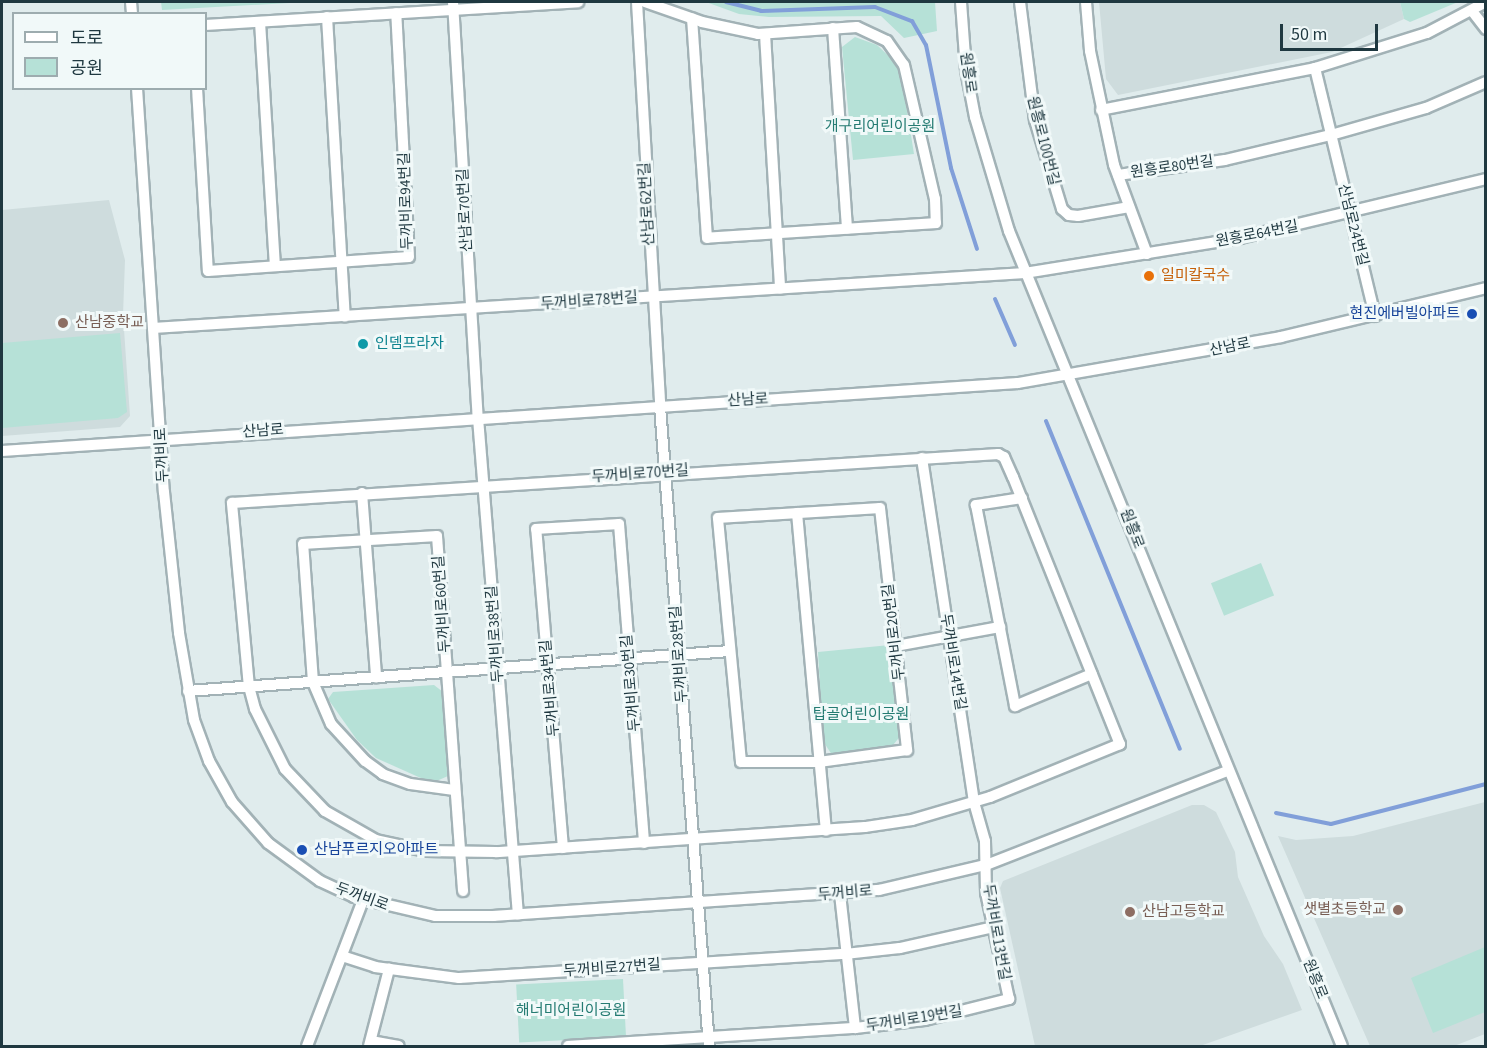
<!DOCTYPE html>
<meta charset="utf-8">
<style>
body{margin:0}
#map{position:relative;width:1487px;height:1048px;overflow:hidden;background:#e0eced;font-family:"Source Sans 3","Noto Sans KR",sans-serif}
div>[style]{position:absolute}
[style*='--x']{left:calc(var(--x)*1px);top:calc(var(--y)*1px);width:calc(var(--w)*1px);rotate:calc(var(--a)*1deg)}
.built>*{inset:0;background:#cedcdd}
.green>*{inset:0;background:#b6e1d7;transform-origin:0 0}
.stream>*{height:4px;margin:-2px;padding:0 2px;transform-origin:2px;border-radius:2px;background:#819fd9}
.roads{filter:drop-shadow(2px 0 #a2b2b6) drop-shadow(-2px 0 #a2b2b6) drop-shadow(0 2px #a2b2b6) drop-shadow(0 -2px #a2b2b6)}
.minor>*{height:10px;margin:-5px;padding:0 5px;transform-origin:5px;border-radius:5px;background:#fff}
.dots>*{width:16px;height:16px;translate:-50% -50%;box-sizing:border-box;border:3px solid #f1f9f9;border-radius:50%}
span{translate:-50% -50%;white-space:nowrap;text-align:center;line-height:1.15;-webkit-text-stroke:6px #f1f9f9;paint-order:stroke}
.street-label{font-size:15px;color:#1f3840}
.park-label{font-size:15px;color:#247b72}
.food-label{font-size:15px;color:#c56008}
.left{translate:0 -50%;text-align:left}
.transit-label{font-size:15px;color:#164399}
.right{translate:-100% -50%;text-align:right}
.education-label{font-size:15px;color:#785e54}
.culture-label{font-size:15px;color:#0d838f}
.frame{position:absolute;inset:0;border:3px solid #1f3840;pointer-events:none}
.legend{position:absolute;left:12px;top:12px;width:195px;height:78px;box-sizing:border-box;background:#f1f9f9;border:2px solid #9dacaf;margin:0;padding:8px 10px;list-style:none;font-size:18px;color:#1f3840}
.legend li{display:flex;align-items:center;gap:12px;height:30px}
.legend b{width:30px;border:2px solid #9dacaf}
.scale{position:absolute;left:1280px;top:24px;width:98px;height:27px;box-sizing:border-box;border:3px solid #1f3840;border-top:0;padding-left:8px;font-size:18px;line-height:21px;white-space:nowrap;color:#1f3840;-webkit-text-stroke:4px #f1f9f9;paint-order:stroke}
</style>
<div id="map">
<div class="built">
<i style="clip-path:polygon(1099px 2px,1400px 2px,1404px 19px,1332px 52px,1118px 95px,1106px 79px)"></i>
<i style="clip-path:polygon(109px 200px,125px 260px,123px 315px,130px 416px,120px 427px,2px 436px,2px 210px)"></i>
<i style="clip-path:polygon(1485px 802px,1485px 1034px,1454px 1046px,1370px 1046px,1278px 836px,1296px 840px,1353px 836px)"></i>
<i style="clip-path:polygon(1192px 805px,1204px 805px,1216px 812px,1235px 852px,1238px 877px,1264px 936px,1283px 964px,1302px 1010px,1200px 1046px,1035px 1046px,1000px 888px,1003px 881px)"></i>
</div>
<div class="green">
<i style="clip-path:polygon(161px 2px,307px 2px,162px 10px)"></i>
<i style="clip-path:polygon(706px 2px,935px 2px,937px 31px,904px 38px,881px 16px,769px 17px,739px 14px)"></i>
<i style="clip-path:polygon(1400px 2px,1458px 2px,1410px 22px,1404px 19px)"></i>
<i style="clip-path:polygon(855px 37px,877px 45px,894px 61px,902px 79px,914px 154px,853px 160px,842px 47px)"></i>
<i style="clip-path:polygon(120px 333px,127px 412px,118px 418px,2px 428px,2px 343px)"></i>
<i style="left:1261px;top:563px;width:35px;height:54px;rotate:68deg"></i>
<i style="clip-path:polygon(890px 645px,902px 734px,889px 750px,834px 758px,823px 741px,818px 652px)"></i>
<i style="clip-path:polygon(434px 685px,443px 692px,448px 776px,432px 783px,376px 758px,357px 740px,328px 699px,333px 692px)"></i>
<i style="clip-path:polygon(1485px 947px,1485px 1012px,1433px 1033px,1411px 978px)"></i>
<i style="left:623px;top:979px;width:58px;height:107px;rotate:87deg"></i>
</div>
<div class="stream">
<i style="--x:726;--y:2;--w:36;--a:14"></i>
<i style="--x:761;--y:11;--w:114;--a:-2"></i>
<i style="--x:875;--y:7;--w:40;--a:21"></i>
<i style="--x:912;--y:21;--w:28;--a:60"></i>
<i style="--x:926;--y:45;--w:126;--a:78.5"></i>
<i style="--x:951;--y:168;--w:85;--a:72.2"></i>
<i style="--x:995;--y:299;--w:50;--a:66.5"></i>
<i style="--x:1046;--y:421;--w:354;--a:67.8"></i>
<i style="--x:1276;--y:813;--w:56;--a:11.3"></i>
<i style="--x:1331;--y:824;--w:160;--a:-14.5"></i>
</div>
<div class="roads">
<div class="minor">
<i style="--x:131;--y:2;--w:12;--a:85"></i>
<i style="--x:453;--y:2;--w:417;--a:86.6"></i>
<i style="--x:478;--y:418;--w:498;--a:85.4"></i>
<i style="--x:637;--y:2;--w:405;--a:86.7"></i>
<i style="--x:660;--y:406;--w:642;--a:85.62"></i>
<i style="--x:645;--y:2;--w:60;--a:19.3"></i>
<i style="--x:702;--y:22;--w:57;--a:12.1"></i>
<i style="--x:758;--y:34;--w:99;--a:-4"></i>
<i style="--x:857;--y:27;--w:33;--a:25"></i>
<i style="--x:887;--y:41;--w:29;--a:55"></i>
<i style="--x:904;--y:65;--w:138;--a:77"></i>
<i style="--x:935;--y:199;--w:24;--a:88"></i>
<i style="--x:936;--y:223;--w:229;--a:176.3"></i>
<i style="--x:707;--y:238;--w:220;--a:-93.9"></i>
<i style="--x:961;--y:2;--w:68;--a:85.8"></i>
<i style="--x:966;--y:70;--w:48;--a:79.2"></i>
<i style="--x:975;--y:117;--w:119;--a:73.4"></i>
<i style="--x:1009;--y:231;--w:880;--a:67.78"></i>
<i style="--x:1020;--y:2;--w:119;--a:82.8"></i>
<i style="--x:1035;--y:120;--w:93;--a:73.1"></i>
<i style="--x:1062;--y:209;--w:9;--a:41"></i>
<i style="--x:1069;--y:215;--w:9;--a:6"></i>
<i style="--x:1078;--y:216;--w:52;--a:-10"></i>
<i style="--x:1086;--y:2;--w:49;--a:85.3"></i>
<i style="--x:1090;--y:51;--w:116;--a:78.1"></i>
<i style="--x:1114;--y:165;--w:95;--a:69.7"></i>
<i style="--x:1472;--y:11;--w:23;--a:52"></i>
<i style="--x:327;--y:17;--w:300;--a:86.6"></i>
<i style="--x:260;--y:22;--w:244;--a:86.5"></i>
<i style="--x:206;--y:25;--w:373;--a:-3.5"></i>
<i style="--x:833;--y:28;--w:201;--a:86"></i>
<i style="--x:765;--y:34;--w:255;--a:86.6"></i>
<i style="--x:1315;--y:68;--w:117;--a:-17.4"></i>
<i style="--x:1427;--y:33;--w:67;--a:-27.7"></i>
<i style="--x:137;--y:88;--w:405;--a:86.2"></i>
<i style="--x:164;--y:492;--w:142;--a:83.9"></i>
<i style="--x:179;--y:633;--w:88;--a:80.2"></i>
<i style="--x:194;--y:720;--w:44;--a:69.9"></i>
<i style="--x:209;--y:761;--w:47;--a:60.7"></i>
<i style="--x:232;--y:802;--w:55;--a:48.7"></i>
<i style="--x:268;--y:843;--w:64;--a:36.2"></i>
<i style="--x:320;--y:881;--w:38;--a:25"></i>
<i style="--x:354;--y:897;--w:83;--a:13.2"></i>
<i style="--x:435;--y:916;--w:59;--a:0"></i>
<i style="--x:494;--y:916;--w:386;--a:-3.9"></i>
<i style="--x:879;--y:890;--w:110;--a:-13.2"></i>
<i style="--x:986;--y:865;--w:259;--a:-21.3"></i>
<i style="--x:197;--y:88;--w:183;--a:86.6"></i>
<i style="--x:208;--y:271;--w:201;--a:-4"></i>
<i style="--x:409;--y:257;--w:244;--a:-93"></i>
<i style="--x:1101;--y:110;--w:218;--a:-11.1"></i>
<i style="--x:1315;--y:68;--w:255;--a:76.4"></i>
<i style="--x:1118;--y:175;--w:108;--a:-8"></i>
<i style="--x:1225;--y:160;--w:109;--a:-13.3"></i>
<i style="--x:1331;--y:135;--w:99;--a:-15.9"></i>
<i style="--x:1426;--y:108;--w:65;--a:-23.4"></i>
<i style="--x:153;--y:328;--w:874;--a:-3.61"></i>
<i style="--x:1025;--y:273;--w:218;--a:-9.2"></i>
<i style="--x:1240;--y:238;--w:253;--a:-13.5"></i>
<i style="--x:2;--y:451;--w:1018;--a:-3.83"></i>
<i style="--x:1018;--y:383;--w:267;--a:-9.9"></i>
<i style="--x:1281;--y:337;--w:211;--a:-13.4"></i>
<i style="--x:998;--y:454;--w:7;--a:27"></i>
<i style="--x:1004;--y:457;--w:22;--a:66"></i>
<i style="--x:1013;--y:477;--w:288;--a:68.2"></i>
<i style="--x:1120;--y:744;--w:140;--a:157.8"></i>
<i style="--x:990;--y:797;--w:81;--a:163.6"></i>
<i style="--x:912;--y:820;--w:48;--a:171.5"></i>
<i style="--x:865;--y:827;--w:370;--a:176.1"></i>
<i style="--x:496;--y:852;--w:70;--a:-179.2"></i>
<i style="--x:426;--y:851;--w:51;--a:-167.6"></i>
<i style="--x:376;--y:840;--w:59;--a:-150.4"></i>
<i style="--x:325;--y:811;--w:58;--a:-133.6"></i>
<i style="--x:285;--y:769;--w:67;--a:-116.6"></i>
<i style="--x:255;--y:709;--w:23;--a:-105"></i>
<i style="--x:249;--y:687;--w:185;--a:-95.3"></i>
<i style="--x:232;--y:503;--w:768;--a:-3.66"></i>
<i style="--x:362;--y:493;--w:185;--a:85.6"></i>
<i style="--x:1022;--y:498;--w:47;--a:171.3"></i>
<i style="--x:976;--y:505;--w:205;--a:79"></i>
<i style="--x:1015;--y:706;--w:83;--a:-22.6"></i>
<i style="--x:880;--y:508;--w:244;--a:83.6"></i>
<i style="--x:907;--y:750;--w:89;--a:172.2"></i>
<i style="--x:819;--y:762;--w:78;--a:180"></i>
<i style="--x:741;--y:762;--w:245;--a:-95.4"></i>
<i style="--x:718;--y:518;--w:162;--a:-3.5"></i>
<i style="--x:797;--y:513;--w:319;--a:84.8"></i>
<i style="--x:896;--y:646;--w:106;--a:-10.4"></i>
<i style="--x:188;--y:691;--w:543;--a:-4.22"></i>
<i style="--x:454;--y:790;--w:44;--a:-172.2"></i>
<i style="--x:410;--y:784;--w:29;--a:-160"></i>
<i style="--x:383;--y:774;--w:22;--a:-144"></i>
<i style="--x:365;--y:761;--w:50;--a:-132.6"></i>
<i style="--x:331;--y:724;--w:46;--a:-113.2"></i>
<i style="--x:313;--y:682;--w:138;--a:-94.1"></i>
<i style="--x:303;--y:544;--w:134;--a:-3.4"></i>
<i style="--x:437;--y:536;--w:356;--a:85.8"></i>
<i style="--x:563;--y:848;--w:320;--a:-94.8"></i>
<i style="--x:536;--y:529;--w:83;--a:-3.4"></i>
<i style="--x:619;--y:524;--w:320;--a:85.5"></i>
<i style="--x:840;--y:894;--w:135;--a:83.6"></i>
<i style="--x:855;--y:1028;--w:70;--a:-6.5"></i>
<i style="--x:925;--y:1020;--w:87;--a:-14"></i>
<i style="--x:1009;--y:999;--w:108;--a:-102.2"></i>
<i style="--x:986;--y:893;--w:52;--a:-91.1"></i>
<i style="--x:985;--y:841;--w:41;--a:-105.8"></i>
<i style="--x:974;--y:802;--w:348;--a:-98.6"></i>
<i style="--x:342;--y:956;--w:35;--a:18"></i>
<i style="--x:375;--y:967;--w:85;--a:7.5"></i>
<i style="--x:459;--y:978;--w:387;--a:-3.6"></i>
<i style="--x:845;--y:954;--w:55;--a:-6.2"></i>
<i style="--x:900;--y:948;--w:95;--a:-12.7"></i>
<i style="--x:371;--y:1041;--w:28;--a:10"></i>
<i style="--x:307;--y:1046;--w:156;--a:-69"></i>
<i style="--x:369;--y:1046;--w:80;--a:-75.4"></i>
<i style="--x:568;--y:1046;--w:288;--a:-3.6"></i>
</div>
</div>
<div class="dots">
<i style="left:1149px;top:276px;background:#e8710a"></i>
<i style="left:1472px;top:314px;background:#1a4fb4"></i>
<i style="left:63px;top:323px;background:#8d6e63"></i>
<i style="left:363px;top:344px;background:#0f9aa8"></i>
<i style="left:302px;top:850px;background:#1a4fb4"></i>
<i style="left:1398px;top:910px;background:#8d6e63"></i>
<i style="left:1130px;top:912px;background:#8d6e63"></i>
</div>
<div class="street-label">
<span style="left:968px;top:73px;rotate:82deg">원흥로</span>
<span style="left:1043px;top:141px;rotate:76deg">원흥로100번길</span>
<span style="left:1172px;top:167px;rotate:-8deg">원흥로80번길</span>
<span style="left:406px;top:201px;rotate:-92deg">두꺼비로94번길</span>
<span style="left:647px;top:204px;rotate:-93deg">산남로62번길</span>
<span style="left:465px;top:210px;rotate:-93deg">산남로70번길</span>
<span style="left:1353px;top:225px;rotate:76deg">산남로24번길</span>
<span style="left:1257px;top:234px;rotate:-11deg">원흥로64번길</span>
<span style="left:589px;top:301px;rotate:-4deg">두꺼비로78번길</span>
<span style="left:1230px;top:347px;rotate:-11deg">산남로</span>
<span style="left:748px;top:400px;rotate:-3deg">산남로</span>
<span style="left:263px;top:431px;rotate:-4deg">산남로</span>
<span style="left:162px;top:455px;rotate:-93deg">두꺼비로</span>
<span style="left:640px;top:474px;rotate:-4deg">두꺼비로70번길</span>
<span style="left:1132px;top:529px;rotate:69deg">원흥로</span>
<span style="left:442px;top:604px;rotate:-94deg">두꺼비로60번길</span>
<span style="left:894px;top:632px;rotate:-97deg">두꺼비로20번길</span>
<span style="left:495px;top:634px;rotate:-94deg">두꺼비로38번길</span>
<span style="left:679px;top:654px;rotate:-94deg">두꺼비로28번길</span>
<span style="left:953px;top:662px;rotate:81deg">두꺼비로14번길</span>
<span style="left:631px;top:683px;rotate:-95deg">두꺼비로30번길</span>
<span style="left:550px;top:688px;rotate:-95deg">두꺼비로34번길</span>
<span style="left:845px;top:893px;rotate:-5deg">두꺼비로</span>
<span style="left:362px;top:897px;rotate:20deg">두꺼비로</span>
<span style="left:996px;top:932px;rotate:80deg">두꺼비로13번길</span>
<span style="left:612px;top:968px;rotate:-4deg">두꺼비로27번길</span>
<span style="left:1315px;top:979px;rotate:68deg">원흥로</span>
<span style="left:914px;top:1019px;rotate:-9deg">두꺼비로19번길</span>
</div>
<div class="park-label">
<span style="left:880px;top:127px">개구리어린이공원</span>
<span style="left:861px;top:715px">탑골어린이공원</span>
<span style="left:571px;top:1011px">해너미어린이공원</span>
</div>
<div class="food-label">
<span class="left" style="left:1161px;top:276px">일미칼국수</span>
</div>
<div class="transit-label">
<span class="right" style="left:1460px;top:314px">현진에버빌아파트</span>
<span class="left" style="left:314px;top:850px">산남푸르지오아파트</span>
</div>
<div class="education-label">
<span class="left" style="left:75px;top:323px">산남중학교</span>
<span class="right" style="left:1386px;top:910px">샛별초등학교</span>
<span class="left" style="left:1142px;top:912px">산남고등학교</span>
</div>
<div class="culture-label">
<span class="left" style="left:375px;top:344px">인뎀프라자</span>
</div>
<div class="frame"></div>
<ul class="legend">
<li><b style="height:8px;background:#fff"></b>도로</li>
<li><b style="height:16px;background:#b6e1d7"></b>공원</li>
</ul>
<div class="scale">50 m</div>
</div>
